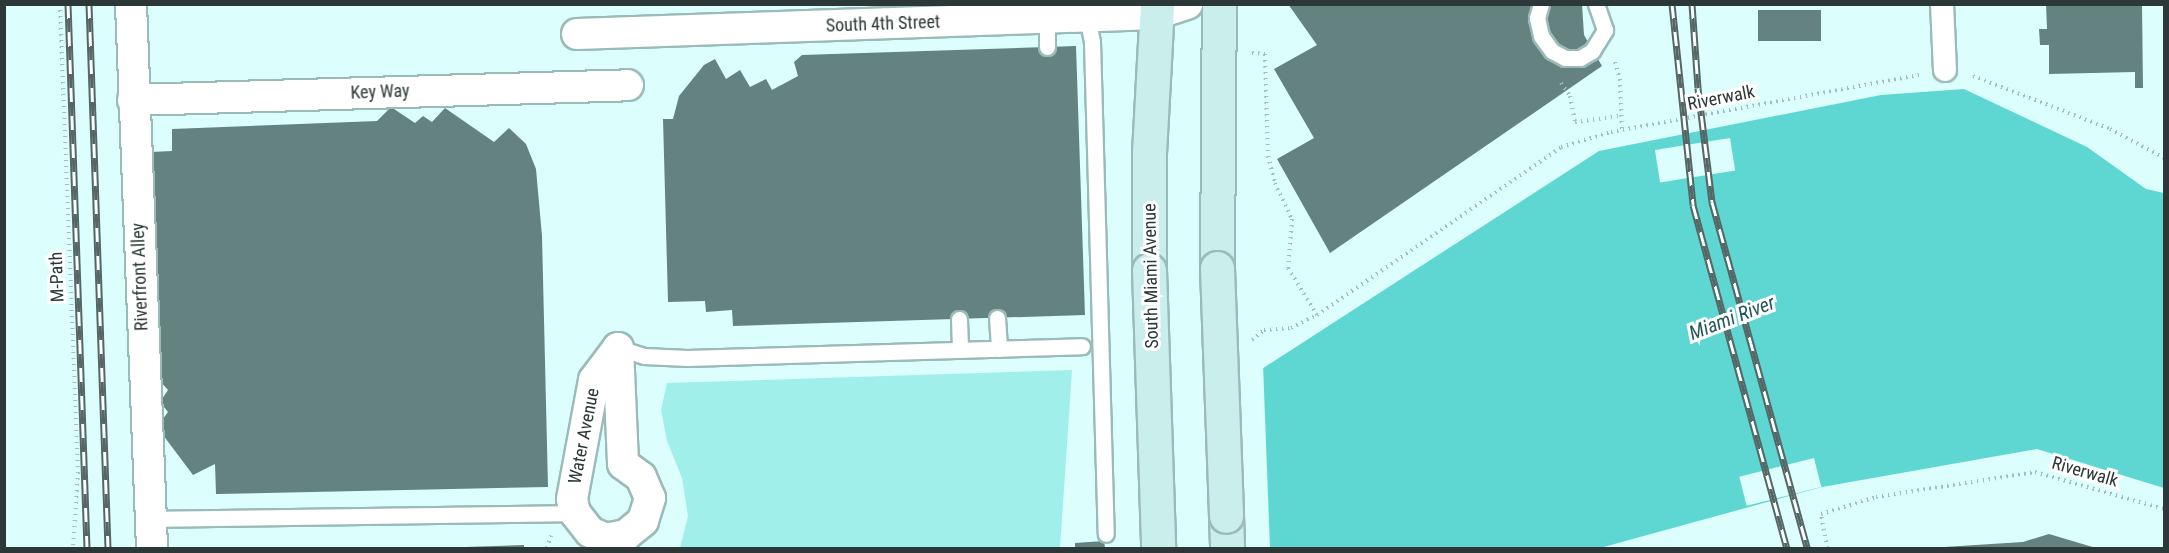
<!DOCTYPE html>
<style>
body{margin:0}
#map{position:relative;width:2169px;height:553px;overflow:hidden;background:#dcfefc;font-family:"Roboto Condensed",sans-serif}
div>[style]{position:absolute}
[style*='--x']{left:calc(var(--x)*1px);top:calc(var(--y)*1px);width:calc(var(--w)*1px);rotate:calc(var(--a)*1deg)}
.green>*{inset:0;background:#a0efeb}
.water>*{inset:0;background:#5ed7d2}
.pier>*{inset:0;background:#dcfefc;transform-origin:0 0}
.building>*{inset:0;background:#648280;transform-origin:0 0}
.path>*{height:4px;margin-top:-2px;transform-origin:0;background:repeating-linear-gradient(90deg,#a3bebc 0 1.5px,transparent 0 6px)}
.roads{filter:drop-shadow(2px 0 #9bbbb9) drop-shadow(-2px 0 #9bbbb9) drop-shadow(0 2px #9bbbb9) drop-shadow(0 -2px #9bbbb9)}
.service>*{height:15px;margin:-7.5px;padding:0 7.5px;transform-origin:7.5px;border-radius:7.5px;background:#fff}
.pedestrian>*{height:22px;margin:-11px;padding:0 11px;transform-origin:11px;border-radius:11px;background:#fff}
.minor>*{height:30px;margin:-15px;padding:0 15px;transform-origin:15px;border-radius:15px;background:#fff}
.secondary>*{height:33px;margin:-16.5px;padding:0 16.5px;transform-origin:16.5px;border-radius:16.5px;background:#c9eeec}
.rail>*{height:7px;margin-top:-3.5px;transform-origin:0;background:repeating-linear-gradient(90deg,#fff 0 14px,#556665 0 28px);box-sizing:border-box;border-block:2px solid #556665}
.bridges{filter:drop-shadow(2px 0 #9bbbb9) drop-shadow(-2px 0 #9bbbb9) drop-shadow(0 2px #9bbbb9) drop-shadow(0 -2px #9bbbb9)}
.secondary-bridge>*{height:33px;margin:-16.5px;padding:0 16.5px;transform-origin:16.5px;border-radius:16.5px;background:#c9eeec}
span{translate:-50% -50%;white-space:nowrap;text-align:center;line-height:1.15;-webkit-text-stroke:6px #fff;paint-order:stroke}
.street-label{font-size:18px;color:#2b3837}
.water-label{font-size:20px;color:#265a57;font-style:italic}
.frame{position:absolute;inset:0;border:6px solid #2b3837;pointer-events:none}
</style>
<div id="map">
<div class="green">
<i style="clip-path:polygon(1072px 370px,1060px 548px,680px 548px,688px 516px,682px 478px,667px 441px,661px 410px,667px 383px)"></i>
</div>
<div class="water">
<i style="clip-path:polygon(1964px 89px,2087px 147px,2146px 189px,2164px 193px,2164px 488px,2037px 449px,1822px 487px,1600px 548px,1139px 548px,1191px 476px,1254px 374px,1599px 151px,1881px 95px)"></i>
</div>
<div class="pier">
<i style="left:1730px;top:138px;width:33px;height:76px;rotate:81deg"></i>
<i style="clip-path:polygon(1263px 364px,1270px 548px,1136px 548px,1188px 474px,1251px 372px)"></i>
<i style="left:1814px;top:458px;width:30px;height:77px;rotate:76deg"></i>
</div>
<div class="building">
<i style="clip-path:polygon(1288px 4px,1582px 4px,1584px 35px,1602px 66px,1330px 253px,1277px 159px,1314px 138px,1274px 69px,1317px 45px)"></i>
<i style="clip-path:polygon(2046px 4px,2142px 4px,2143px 88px,2135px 88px,2135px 72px,2049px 74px,2049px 45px,2040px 45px,2039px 29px,2047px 29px)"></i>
<i style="left:1821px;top:10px;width:31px;height:63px;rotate:90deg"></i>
<i style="clip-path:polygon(1076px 46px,1085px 315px,733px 326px,732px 310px,706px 312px,705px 301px,668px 302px,663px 119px,673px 119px,679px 96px,704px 65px,715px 59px,726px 79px,740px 70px,750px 87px,766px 79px,772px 90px,798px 76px,794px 62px,802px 55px)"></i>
<i style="clip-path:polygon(391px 107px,415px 123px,423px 116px,432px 122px,445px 108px,494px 142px,509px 128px,526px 144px,536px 169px,542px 236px,548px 487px,216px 494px,215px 464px,193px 475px,157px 427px,168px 412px,160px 402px,168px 390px,151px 371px,160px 360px,151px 152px,172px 151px,172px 129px,377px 121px)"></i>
<i style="clip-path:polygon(2049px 534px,2096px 548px,1928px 548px,2023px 542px)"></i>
<i style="clip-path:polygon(1104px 541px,1105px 548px,1075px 548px,1075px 543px)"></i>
<i style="clip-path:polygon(524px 545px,524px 548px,465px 548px,465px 547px)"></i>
</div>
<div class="path">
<i style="--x:60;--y:4;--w:468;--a:87.8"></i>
<i style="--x:78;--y:472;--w:76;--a:93.8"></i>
<i style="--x:1252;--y:53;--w:13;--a:4"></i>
<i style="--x:1265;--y:54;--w:102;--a:88.3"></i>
<i style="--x:1268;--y:156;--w:28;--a:75"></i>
<i style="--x:1275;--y:183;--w:40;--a:65"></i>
<i style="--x:1292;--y:219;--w:49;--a:94.7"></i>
<i style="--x:1288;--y:268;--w:55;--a:58.3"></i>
<i style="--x:1615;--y:62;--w:18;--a:74"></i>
<i style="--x:1620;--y:79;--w:51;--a:87.8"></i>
<i style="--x:1973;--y:76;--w:147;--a:21.1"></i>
<i style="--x:2110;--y:129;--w:61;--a:28.2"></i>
<i style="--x:1561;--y:83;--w:16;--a:55"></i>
<i style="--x:1570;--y:96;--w:26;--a:79"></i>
<i style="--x:1575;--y:122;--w:46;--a:-7.4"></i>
<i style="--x:1252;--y:340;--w:16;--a:-40"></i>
<i style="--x:1264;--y:330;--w:27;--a:-4"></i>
<i style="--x:1291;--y:328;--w:29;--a:-27"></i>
<i style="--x:1317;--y:315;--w:296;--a:-34.5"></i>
<i style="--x:1561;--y:147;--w:52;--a:-16.7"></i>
<i style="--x:1611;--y:132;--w:313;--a:-10.5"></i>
<i style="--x:547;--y:548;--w:13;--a:-72"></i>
<i style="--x:1827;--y:548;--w:35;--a:-100"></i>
<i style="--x:1821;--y:514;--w:58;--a:-17.2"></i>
<i style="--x:1876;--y:497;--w:161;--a:-8.9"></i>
<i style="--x:2035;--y:472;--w:134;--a:16"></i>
</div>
<div class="roads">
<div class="service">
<i style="--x:1541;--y:4;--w:15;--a:106"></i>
<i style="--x:1537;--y:18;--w:18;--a:77"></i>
<i style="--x:1541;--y:36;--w:19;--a:54"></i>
<i style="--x:1552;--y:51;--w:15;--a:28"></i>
<i style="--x:1565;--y:58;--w:15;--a:0"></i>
<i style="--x:1580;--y:58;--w:14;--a:-30"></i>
<i style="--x:1592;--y:51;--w:25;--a:-58"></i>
<i style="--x:1605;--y:30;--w:28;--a:-109"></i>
<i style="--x:1087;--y:16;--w:26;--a:79"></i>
<i style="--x:1092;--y:42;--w:492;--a:88.4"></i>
<i style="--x:1047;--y:18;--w:29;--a:90"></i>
<i style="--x:997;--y:318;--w:31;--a:86"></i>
<i style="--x:959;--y:319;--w:31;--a:88"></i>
<i style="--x:618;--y:348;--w:27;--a:17"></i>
<i style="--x:644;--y:356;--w:43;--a:2.7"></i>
<i style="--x:687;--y:358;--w:395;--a:-1.7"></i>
<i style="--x:151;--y:519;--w:424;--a:-0.8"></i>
</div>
<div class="pedestrian">
<i style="--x:1942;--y:4;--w:66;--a:87.4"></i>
</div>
<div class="minor">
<i style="--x:131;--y:4;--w:544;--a:87.79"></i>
<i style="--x:577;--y:34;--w:579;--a:-1.98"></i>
<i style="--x:1156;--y:14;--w:33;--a:-18"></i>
<i style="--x:133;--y:100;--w:495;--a:-1.7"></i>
<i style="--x:618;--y:348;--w:116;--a:87.5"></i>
<i style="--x:623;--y:464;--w:22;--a:36"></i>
<i style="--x:641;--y:477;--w:23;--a:67"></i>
<i style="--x:650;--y:498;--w:24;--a:107"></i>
<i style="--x:643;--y:521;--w:22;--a:141"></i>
<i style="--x:626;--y:535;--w:20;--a:169"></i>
<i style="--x:606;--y:539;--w:17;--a:-156"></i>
<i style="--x:590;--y:532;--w:24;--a:-128"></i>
<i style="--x:575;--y:513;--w:14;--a:-102"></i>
<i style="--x:572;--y:499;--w:121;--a:-79.5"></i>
<i style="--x:594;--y:380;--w:40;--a:-53"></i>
</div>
<div class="secondary">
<i style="--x:1217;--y:268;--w:264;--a:-89.6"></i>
<i style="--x:1149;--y:270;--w:117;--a:-90"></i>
<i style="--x:1149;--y:153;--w:149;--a:-86.9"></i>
<i style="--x:1226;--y:516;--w:32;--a:88"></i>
</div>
</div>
<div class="rail">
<i style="--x:68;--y:4;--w:544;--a:88"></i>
<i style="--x:89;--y:4;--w:544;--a:88"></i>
<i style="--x:1672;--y:4;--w:202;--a:84"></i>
<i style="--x:1693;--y:205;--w:356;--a:74.7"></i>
<i style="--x:1692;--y:4;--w:84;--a:85.9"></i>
<i style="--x:1698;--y:88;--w:115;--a:83"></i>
<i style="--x:1712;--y:202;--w:359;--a:74.6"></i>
</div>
<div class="bridges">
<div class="secondary-bridge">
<i style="--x:1217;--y:268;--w:248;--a:87.9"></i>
<i style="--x:1149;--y:270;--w:278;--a:88.1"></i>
</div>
</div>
<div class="street-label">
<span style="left:883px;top:24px;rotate:-2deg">South 4th Street</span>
<span style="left:380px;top:92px;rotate:-2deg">Key Way</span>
<span style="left:1721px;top:98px;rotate:-11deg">Riverwalk</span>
<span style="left:1151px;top:276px;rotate:-91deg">South Miami Avenue</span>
<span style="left:57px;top:277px;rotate:-92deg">M-Path</span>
<span style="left:140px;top:277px;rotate:-92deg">Riverfront Alley</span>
<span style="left:584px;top:436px;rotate:-79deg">Water Avenue</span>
<span style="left:2085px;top:472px;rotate:16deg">Riverwalk</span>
</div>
<div class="water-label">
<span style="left:1732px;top:318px;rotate:-21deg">Miami River</span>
</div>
<div class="frame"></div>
</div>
